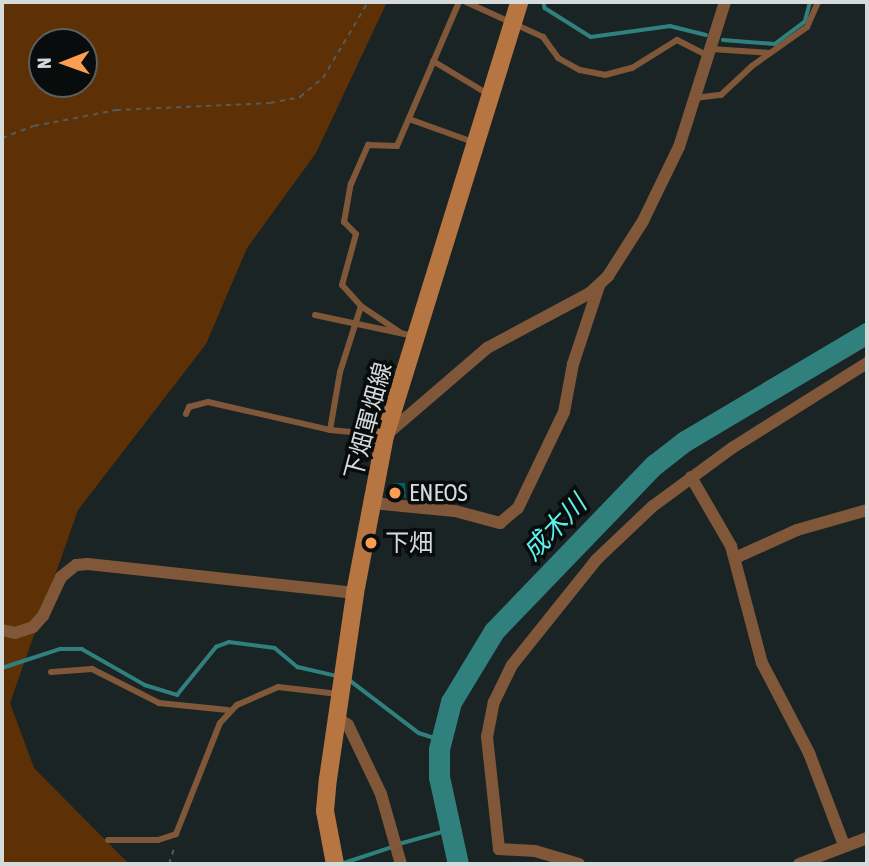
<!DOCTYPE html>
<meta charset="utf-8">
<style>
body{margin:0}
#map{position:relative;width:869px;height:866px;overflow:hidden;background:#1b2424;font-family:"Asap Condensed","Noto Sans JP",sans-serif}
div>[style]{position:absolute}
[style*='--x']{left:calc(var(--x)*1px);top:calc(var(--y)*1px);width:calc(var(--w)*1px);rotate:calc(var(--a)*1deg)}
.green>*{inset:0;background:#5d3105}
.stream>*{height:3.5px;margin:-1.75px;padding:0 1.75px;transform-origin:1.75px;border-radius:1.75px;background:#30807e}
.river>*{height:21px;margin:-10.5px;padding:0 10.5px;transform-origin:10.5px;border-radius:10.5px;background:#30807e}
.building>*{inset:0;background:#006160}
.path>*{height:2px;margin-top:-1px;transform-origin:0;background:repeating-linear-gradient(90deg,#535b5b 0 5px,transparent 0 10px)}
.service>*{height:6px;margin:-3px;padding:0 3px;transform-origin:3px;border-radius:3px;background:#805839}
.minor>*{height:12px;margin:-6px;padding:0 6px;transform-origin:6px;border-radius:6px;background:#805839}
.secondary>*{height:18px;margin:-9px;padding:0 9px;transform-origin:9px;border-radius:9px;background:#b67541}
.dots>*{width:19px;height:19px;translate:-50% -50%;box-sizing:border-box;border:4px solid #090c0c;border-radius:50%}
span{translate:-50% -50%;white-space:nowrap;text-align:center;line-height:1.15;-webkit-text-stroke:7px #090c0c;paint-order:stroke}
.street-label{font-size:24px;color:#d5dbda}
.poi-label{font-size:24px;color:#d5dbda}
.left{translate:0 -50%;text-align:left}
.water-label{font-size:26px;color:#5bf2ee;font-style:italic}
.frame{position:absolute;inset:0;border:4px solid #d5dbda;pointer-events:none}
.north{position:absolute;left:28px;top:28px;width:70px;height:70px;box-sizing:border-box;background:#090c0c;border:2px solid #5b5f5e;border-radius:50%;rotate:269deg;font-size:19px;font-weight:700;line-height:28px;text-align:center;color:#d5dbda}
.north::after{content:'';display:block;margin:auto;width:24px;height:32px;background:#fb9e51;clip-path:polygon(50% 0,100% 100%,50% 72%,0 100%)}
</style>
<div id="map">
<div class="green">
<i style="clip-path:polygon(evenodd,2px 2px,387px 2px,316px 153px,247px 248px,206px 344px,78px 510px,10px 703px,34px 768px,129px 864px,2px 864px,2px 2px,42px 42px,84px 42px,84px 84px,42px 84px,42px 42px)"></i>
</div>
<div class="stream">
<i style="--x:544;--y:2;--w:6;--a:81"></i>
<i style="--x:545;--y:8;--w:54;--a:32.2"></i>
<i style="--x:591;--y:37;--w:80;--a:-7.9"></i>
<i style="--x:670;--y:26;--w:37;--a:14"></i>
<i style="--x:723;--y:40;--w:52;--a:4.4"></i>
<i style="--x:775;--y:44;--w:38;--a:-37"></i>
<i style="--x:805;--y:21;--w:20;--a:-75"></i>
<i style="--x:2;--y:668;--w:61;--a:-18.1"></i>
<i style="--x:60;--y:649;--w:22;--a:0"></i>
<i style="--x:82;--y:649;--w:73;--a:29.7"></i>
<i style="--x:145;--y:685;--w:34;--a:17"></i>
<i style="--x:177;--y:695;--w:62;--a:-50.9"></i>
<i style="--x:216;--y:647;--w:14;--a:-21"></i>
<i style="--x:229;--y:642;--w:46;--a:7.4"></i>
<i style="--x:275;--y:648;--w:30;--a:40"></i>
<i style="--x:298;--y:667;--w:40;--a:13"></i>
<i style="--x:348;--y:679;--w:89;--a:37.3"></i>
<i style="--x:419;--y:733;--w:23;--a:18"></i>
<i style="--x:399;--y:844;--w:52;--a:-15.6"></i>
<i style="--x:341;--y:864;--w:54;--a:-18.4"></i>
</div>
<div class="river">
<i style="--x:458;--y:864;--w:89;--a:-102.3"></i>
<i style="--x:439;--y:777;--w:28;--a:-90"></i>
<i style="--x:439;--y:749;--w:49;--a:-75.7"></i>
<i style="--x:451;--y:702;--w:83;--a:-58.8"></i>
<i style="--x:494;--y:631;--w:231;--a:-46.1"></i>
<i style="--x:654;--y:465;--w:39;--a:-38"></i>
<i style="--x:685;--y:441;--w:212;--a:-30.7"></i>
</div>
<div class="building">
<i style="clip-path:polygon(393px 483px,405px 483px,406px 498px,393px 496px)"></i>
</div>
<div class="path">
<i style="--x:2;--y:138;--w:34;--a:-21"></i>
<i style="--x:34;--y:126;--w:84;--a:-11"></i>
<i style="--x:116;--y:110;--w:154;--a:-2.6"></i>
<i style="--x:270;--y:103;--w:31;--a:-11"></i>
<i style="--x:300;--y:97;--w:30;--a:-40"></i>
<i style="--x:323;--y:78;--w:88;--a:-59.4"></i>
<i style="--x:169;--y:864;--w:20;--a:-72"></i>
</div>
<div class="service">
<i style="--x:466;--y:2;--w:85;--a:24.4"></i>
<i style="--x:543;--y:37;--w:26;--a:54"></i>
<i style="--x:558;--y:58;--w:25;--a:29"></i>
<i style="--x:580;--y:70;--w:25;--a:11"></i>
<i style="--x:605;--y:75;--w:28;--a:-15"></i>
<i style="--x:632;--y:68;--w:53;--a:-31.9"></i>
<i style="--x:677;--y:40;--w:35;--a:27"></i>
<i style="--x:711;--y:49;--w:59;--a:3.9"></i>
<i style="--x:433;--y:61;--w:64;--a:31"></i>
<i style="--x:695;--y:98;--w:26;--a:-7"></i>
<i style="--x:721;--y:95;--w:42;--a:-43.1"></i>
<i style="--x:752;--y:66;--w:67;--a:-35.3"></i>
<i style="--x:807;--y:27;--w:27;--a:-66"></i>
<i style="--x:409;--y:119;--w:68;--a:19.8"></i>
<i style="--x:315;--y:315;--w:101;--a:12"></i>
<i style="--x:401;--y:333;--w:48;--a:-146"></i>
<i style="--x:361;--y:306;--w:28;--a:-132"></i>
<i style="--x:342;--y:285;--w:53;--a:-74.6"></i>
<i style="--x:356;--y:234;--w:17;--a:-135"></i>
<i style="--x:344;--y:222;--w:39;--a:-80"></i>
<i style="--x:351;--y:184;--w:43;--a:-66.4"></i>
<i style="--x:368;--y:145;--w:29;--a:2"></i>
<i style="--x:397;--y:146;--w:157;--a:-66.7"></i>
<i style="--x:186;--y:414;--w:8;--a:-67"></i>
<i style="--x:189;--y:407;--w:20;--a:-15"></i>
<i style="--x:208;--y:402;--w:125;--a:12.9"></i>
<i style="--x:330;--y:430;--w:54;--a:5.3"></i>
<i style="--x:330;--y:430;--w:59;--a:-80.2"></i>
<i style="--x:340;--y:372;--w:69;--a:-72.3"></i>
<i style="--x:51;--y:672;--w:41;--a:-4.2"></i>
<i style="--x:92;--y:669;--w:75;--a:26.9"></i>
<i style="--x:159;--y:703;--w:69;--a:5.8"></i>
<i style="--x:108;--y:840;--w:50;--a:0"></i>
<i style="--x:158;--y:840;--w:19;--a:-18"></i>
<i style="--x:176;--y:834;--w:119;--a:-68.4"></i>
<i style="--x:220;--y:723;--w:25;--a:-47"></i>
<i style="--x:237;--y:705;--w:45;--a:-23.7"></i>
<i style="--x:278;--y:687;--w:61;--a:6.5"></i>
</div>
<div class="minor">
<i style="--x:386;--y:435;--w:133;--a:-40.7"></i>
<i style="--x:487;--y:348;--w:117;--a:-28.1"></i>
<i style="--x:590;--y:293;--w:25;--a:-43"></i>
<i style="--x:608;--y:276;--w:65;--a:-57.5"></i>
<i style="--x:643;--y:221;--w:82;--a:-64.1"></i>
<i style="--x:679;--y:147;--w:152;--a:-72.4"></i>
<i style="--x:691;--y:477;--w:80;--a:59.9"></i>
<i style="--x:731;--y:546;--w:121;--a:75.2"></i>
<i style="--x:762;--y:663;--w:102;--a:62.4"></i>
<i style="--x:809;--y:753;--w:98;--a:69.2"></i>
<i style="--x:372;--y:503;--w:83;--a:5.5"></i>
<i style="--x:455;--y:511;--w:47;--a:14.9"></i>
<i style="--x:500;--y:523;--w:23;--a:-40"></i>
<i style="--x:518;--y:508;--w:106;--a:-64.4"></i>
<i style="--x:564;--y:412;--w:49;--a:-79.4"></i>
<i style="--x:573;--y:364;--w:82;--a:-71.6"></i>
<i style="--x:735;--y:558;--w:68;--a:-24.3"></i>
<i style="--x:797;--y:530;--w:73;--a:-15.9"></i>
<i style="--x:2;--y:630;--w:13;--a:13"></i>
<i style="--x:15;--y:633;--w:19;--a:-18"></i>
<i style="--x:33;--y:627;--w:15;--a:-48"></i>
<i style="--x:43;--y:616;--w:43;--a:-65.2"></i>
<i style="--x:61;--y:577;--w:19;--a:-39"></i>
<i style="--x:76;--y:565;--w:12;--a:-5"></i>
<i style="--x:88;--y:564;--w:269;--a:6.2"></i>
<i style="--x:337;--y:718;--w:13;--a:32"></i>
<i style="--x:348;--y:725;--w:76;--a:64.4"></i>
<i style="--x:381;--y:794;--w:73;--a:74.1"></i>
<i style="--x:579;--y:864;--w:46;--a:-163.5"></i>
<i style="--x:535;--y:851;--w:36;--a:-177"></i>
<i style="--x:499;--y:849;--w:113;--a:-96.1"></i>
<i style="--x:487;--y:737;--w:36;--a:-79"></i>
<i style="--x:494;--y:702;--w:41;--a:-64.1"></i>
<i style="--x:512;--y:665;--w:134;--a:-51.3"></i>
<i style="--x:596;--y:560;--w:79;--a:-43.5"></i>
<i style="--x:653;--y:506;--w:98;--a:-36.3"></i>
<i style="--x:732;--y:448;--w:160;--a:-32.2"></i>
<i style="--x:799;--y:864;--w:73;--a:-20.9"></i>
</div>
<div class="secondary">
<i style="--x:335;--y:864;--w:54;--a:-100.7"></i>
<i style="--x:325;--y:811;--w:32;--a:-85"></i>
<i style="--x:328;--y:779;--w:188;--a:-81.7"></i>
<i style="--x:355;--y:593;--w:160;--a:-79.2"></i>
<i style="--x:385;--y:436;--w:454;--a:-72.8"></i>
</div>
<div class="dots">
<i style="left:395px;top:493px;background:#fb9e51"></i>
<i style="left:371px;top:543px;background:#fb9e51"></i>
</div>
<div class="street-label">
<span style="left:368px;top:421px;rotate:-75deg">下畑軍畑線</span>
</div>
<div class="poi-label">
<span class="left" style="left:409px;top:493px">ENEOS</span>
<span class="left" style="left:385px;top:543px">下畑</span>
</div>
<div class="water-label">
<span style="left:555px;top:528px;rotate:-46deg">成木川</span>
</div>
<div class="frame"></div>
<div class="north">N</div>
</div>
